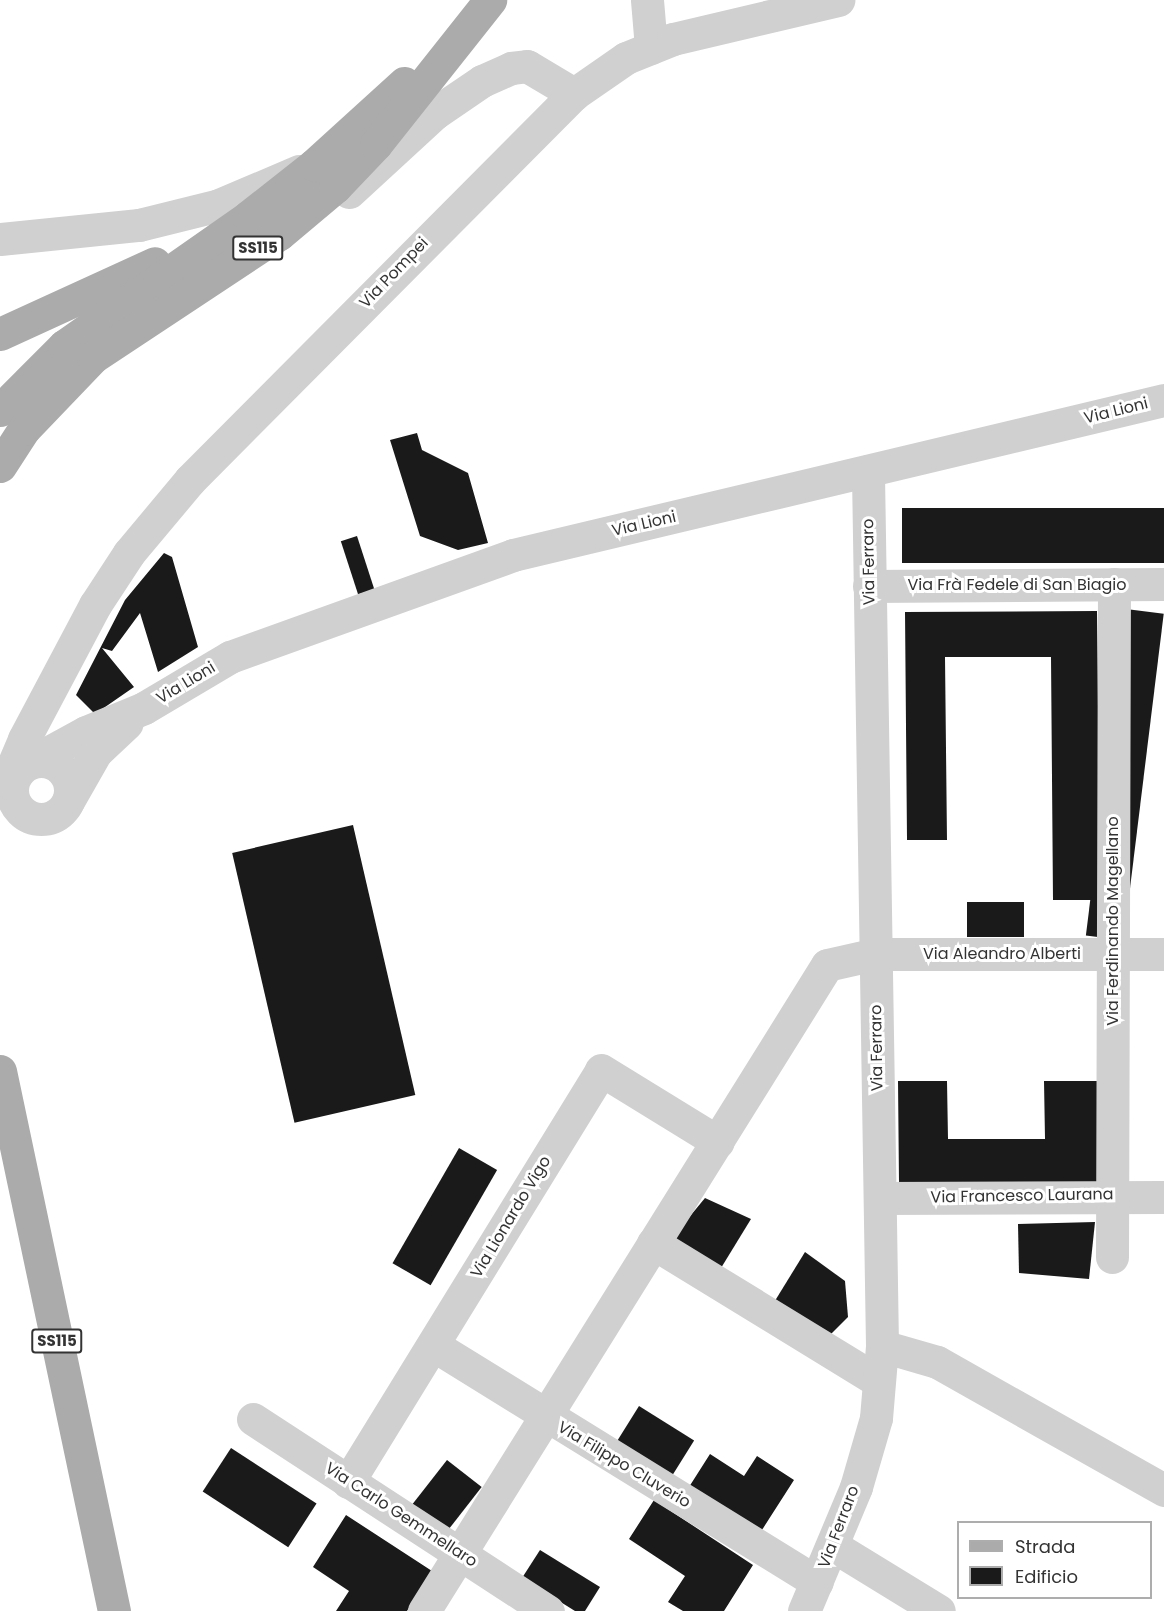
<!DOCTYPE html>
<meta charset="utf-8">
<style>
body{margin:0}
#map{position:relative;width:1164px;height:1611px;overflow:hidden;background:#fff;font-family:Poppins,sans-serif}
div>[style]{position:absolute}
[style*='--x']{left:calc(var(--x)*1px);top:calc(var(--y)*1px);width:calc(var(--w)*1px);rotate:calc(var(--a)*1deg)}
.building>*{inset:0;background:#1a1a1a;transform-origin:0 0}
.minor>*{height:33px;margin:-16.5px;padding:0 16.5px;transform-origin:16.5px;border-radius:16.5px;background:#d0d0d0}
.minor>.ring{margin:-16.5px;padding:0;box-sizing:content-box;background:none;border:33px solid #d0d0d0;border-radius:50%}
.major>*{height:33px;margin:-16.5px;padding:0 16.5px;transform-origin:16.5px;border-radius:16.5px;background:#ababab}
span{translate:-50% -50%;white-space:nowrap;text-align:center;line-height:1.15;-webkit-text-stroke:6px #fff;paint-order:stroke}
.shield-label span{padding:2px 4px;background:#fff;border:2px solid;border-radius:4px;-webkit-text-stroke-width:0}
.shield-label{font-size:15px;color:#333;font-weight:700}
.street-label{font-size:16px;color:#333}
.legend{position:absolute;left:957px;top:1521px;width:195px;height:78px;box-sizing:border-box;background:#fff;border:2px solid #adadad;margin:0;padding:8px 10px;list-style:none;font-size:18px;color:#333}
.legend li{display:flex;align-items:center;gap:12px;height:30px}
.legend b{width:30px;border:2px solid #adadad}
</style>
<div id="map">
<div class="building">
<i style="clip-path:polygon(417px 433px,422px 450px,468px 473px,488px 543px,458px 550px,420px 536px,390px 440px)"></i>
<i style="left:902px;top:508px;width:262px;height:55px"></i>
<i style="left:357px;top:536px;width:56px;height:17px;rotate:72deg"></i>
<i style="clip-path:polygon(164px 553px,172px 557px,198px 647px,158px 672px,140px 613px,112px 651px,102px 648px,134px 687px,95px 714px,76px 695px,125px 600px)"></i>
<i style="left:1126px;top:609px;width:38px;height:329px;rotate:7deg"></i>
<i style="clip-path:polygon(1097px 611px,1100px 900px,1053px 900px,1051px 657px,945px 657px,947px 840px,907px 840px,905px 612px)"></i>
<i style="left:353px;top:825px;width:277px;height:124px;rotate:77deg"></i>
<i style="left:1024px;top:902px;width:35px;height:57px;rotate:90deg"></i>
<i style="clip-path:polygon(898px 1081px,947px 1081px,948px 1139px,1045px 1139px,1044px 1081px,1097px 1081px,1098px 1183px,899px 1184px)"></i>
<i style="left:459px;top:1148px;width:44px;height:133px;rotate:30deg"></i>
<i style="clip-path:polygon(705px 1198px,751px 1219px,721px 1268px,672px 1238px)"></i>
<i style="clip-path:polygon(1095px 1222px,1089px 1279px,1019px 1273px,1018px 1224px)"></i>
<i style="clip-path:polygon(805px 1252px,845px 1281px,848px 1317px,828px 1337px,773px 1304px)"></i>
<i style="left:639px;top:1406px;width:65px;height:46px;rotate:32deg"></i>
<i style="left:231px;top:1448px;width:102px;height:52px;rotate:33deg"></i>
<i style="clip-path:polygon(710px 1454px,744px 1476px,757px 1456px,794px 1480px,760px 1533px,689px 1487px)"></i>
<i style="left:447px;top:1460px;width:44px;height:60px;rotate:38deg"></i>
<i style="clip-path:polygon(654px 1500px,753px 1565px,724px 1611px,683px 1611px,668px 1602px,685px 1576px,629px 1539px)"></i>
<i style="clip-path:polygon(346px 1515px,432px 1571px,407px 1611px,336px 1611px,349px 1591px,313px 1567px)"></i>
<i style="clip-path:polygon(540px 1550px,600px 1587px,585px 1611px,575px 1611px,522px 1578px)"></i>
</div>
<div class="minor">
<i style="--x:647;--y:0;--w:48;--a:85.2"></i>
<i style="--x:349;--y:192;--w:117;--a:-42.6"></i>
<i style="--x:435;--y:113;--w:57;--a:-34.2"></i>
<i style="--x:482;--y:81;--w:32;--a:-24"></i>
<i style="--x:511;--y:68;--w:16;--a:-7"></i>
<i style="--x:527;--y:66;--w:55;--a:30.8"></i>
<i style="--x:0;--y:239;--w:140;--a:-5.8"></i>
<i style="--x:139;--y:225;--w:82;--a:-14"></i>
<i style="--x:219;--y:205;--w:87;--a:-23"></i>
<i style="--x:869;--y:586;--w:295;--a:-0.4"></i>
<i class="ring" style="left:12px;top:761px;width:25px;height:25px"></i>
<i style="--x:31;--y:762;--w:63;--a:-28.6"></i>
<i style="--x:86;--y:732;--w:63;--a:-22.5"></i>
<i style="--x:144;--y:708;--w:100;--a:-30.7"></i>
<i style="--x:230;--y:657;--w:301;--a:-19.8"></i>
<i style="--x:513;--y:555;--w:669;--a:-13.39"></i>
<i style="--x:12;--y:784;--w:14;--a:-94"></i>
<i style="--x:11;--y:770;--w:34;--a:-67"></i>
<i style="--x:24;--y:739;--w:152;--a:-62.1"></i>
<i style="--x:95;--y:605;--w:62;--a:-56.8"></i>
<i style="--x:129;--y:553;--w:95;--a:-50.1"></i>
<i style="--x:190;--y:480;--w:544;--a:-45.15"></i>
<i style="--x:574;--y:94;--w:63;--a:-34.7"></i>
<i style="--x:626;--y:58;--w:51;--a:-22"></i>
<i style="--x:673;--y:39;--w:170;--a:-13.3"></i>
<i style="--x:68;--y:801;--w:56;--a:-60.3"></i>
<i style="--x:96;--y:752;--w:42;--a:-43.1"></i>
<i style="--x:880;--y:1198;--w:284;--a:-0.2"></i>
<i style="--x:653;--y:1243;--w:264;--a:31.5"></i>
<i style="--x:1112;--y:1257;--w:673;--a:-89.83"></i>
<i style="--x:433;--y:1345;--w:451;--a:31.7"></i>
<i style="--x:882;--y:1346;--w:57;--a:16.2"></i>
<i style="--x:937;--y:1362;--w:261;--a:29.4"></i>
<i style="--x:253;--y:1419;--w:352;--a:33.1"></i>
<i style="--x:348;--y:1482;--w:483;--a:-58.4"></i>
<i style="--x:601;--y:1070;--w:137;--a:31.6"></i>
<i style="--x:833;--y:1546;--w:124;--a:31.5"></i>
<i style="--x:424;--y:1611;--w:761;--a:-58.04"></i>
<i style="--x:827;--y:965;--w:50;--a:-12.7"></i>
<i style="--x:876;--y:954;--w:288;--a:0"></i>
<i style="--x:804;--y:1611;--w:134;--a:-67.2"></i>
<i style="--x:856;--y:1487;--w:72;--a:-73.8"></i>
<i style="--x:876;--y:1418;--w:72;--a:-85.2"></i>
<i style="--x:882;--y:1346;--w:875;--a:-90.92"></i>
</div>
<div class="major">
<i style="--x:0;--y:334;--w:170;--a:-24.6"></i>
<i style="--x:0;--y:410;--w:91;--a:-45"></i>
<i style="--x:64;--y:346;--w:225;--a:-35"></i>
<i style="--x:248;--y:217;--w:84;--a:-38.2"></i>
<i style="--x:314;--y:165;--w:122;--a:-42.3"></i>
<i style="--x:0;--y:466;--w:44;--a:-57"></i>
<i style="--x:24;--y:429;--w:100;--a:-46.2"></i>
<i style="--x:93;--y:357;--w:223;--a:-33.5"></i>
<i style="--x:279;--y:234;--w:73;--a:-40"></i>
<i style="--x:335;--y:187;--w:59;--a:-46.4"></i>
<i style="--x:376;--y:144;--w:184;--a:-51.6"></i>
<i style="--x:0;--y:1071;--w:552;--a:78.08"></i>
</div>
<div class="shield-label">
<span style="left:258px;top:248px">SS115</span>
<span style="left:57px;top:1341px">SS115</span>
</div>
<div class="street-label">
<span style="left:394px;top:273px;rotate:-46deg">Via Pompei</span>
<span style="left:1116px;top:411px;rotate:-14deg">Via Lioni</span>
<span style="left:644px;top:524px;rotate:-13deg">Via Lioni</span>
<span style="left:869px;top:562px;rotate:-91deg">Via Ferraro</span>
<span style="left:1017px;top:585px">Via Frà Fedele di San Biagio</span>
<span style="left:186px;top:683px;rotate:-31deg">Via Lioni</span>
<span style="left:1113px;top:921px;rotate:-90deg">Via Ferdinando Magellano</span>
<span style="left:1002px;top:954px">Via Aleandro Alberti</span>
<span style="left:877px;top:1048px;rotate:-91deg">Via Ferraro</span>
<span style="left:1022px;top:1196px;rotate:-1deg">Via Francesco Laurana</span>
<span style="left:511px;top:1217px;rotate:-59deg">Via Lionardo Vigo</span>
<span style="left:624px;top:1465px;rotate:31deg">Via Filippo Cluverio</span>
<span style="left:401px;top:1515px;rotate:33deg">Via Carlo Gemmellaro</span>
<span style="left:839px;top:1527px;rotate:-69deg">Via Ferraro</span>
</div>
<ul class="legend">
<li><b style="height:8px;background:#ababab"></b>Strada</li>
<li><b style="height:16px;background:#1a1a1a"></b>Edificio</li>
</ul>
</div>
